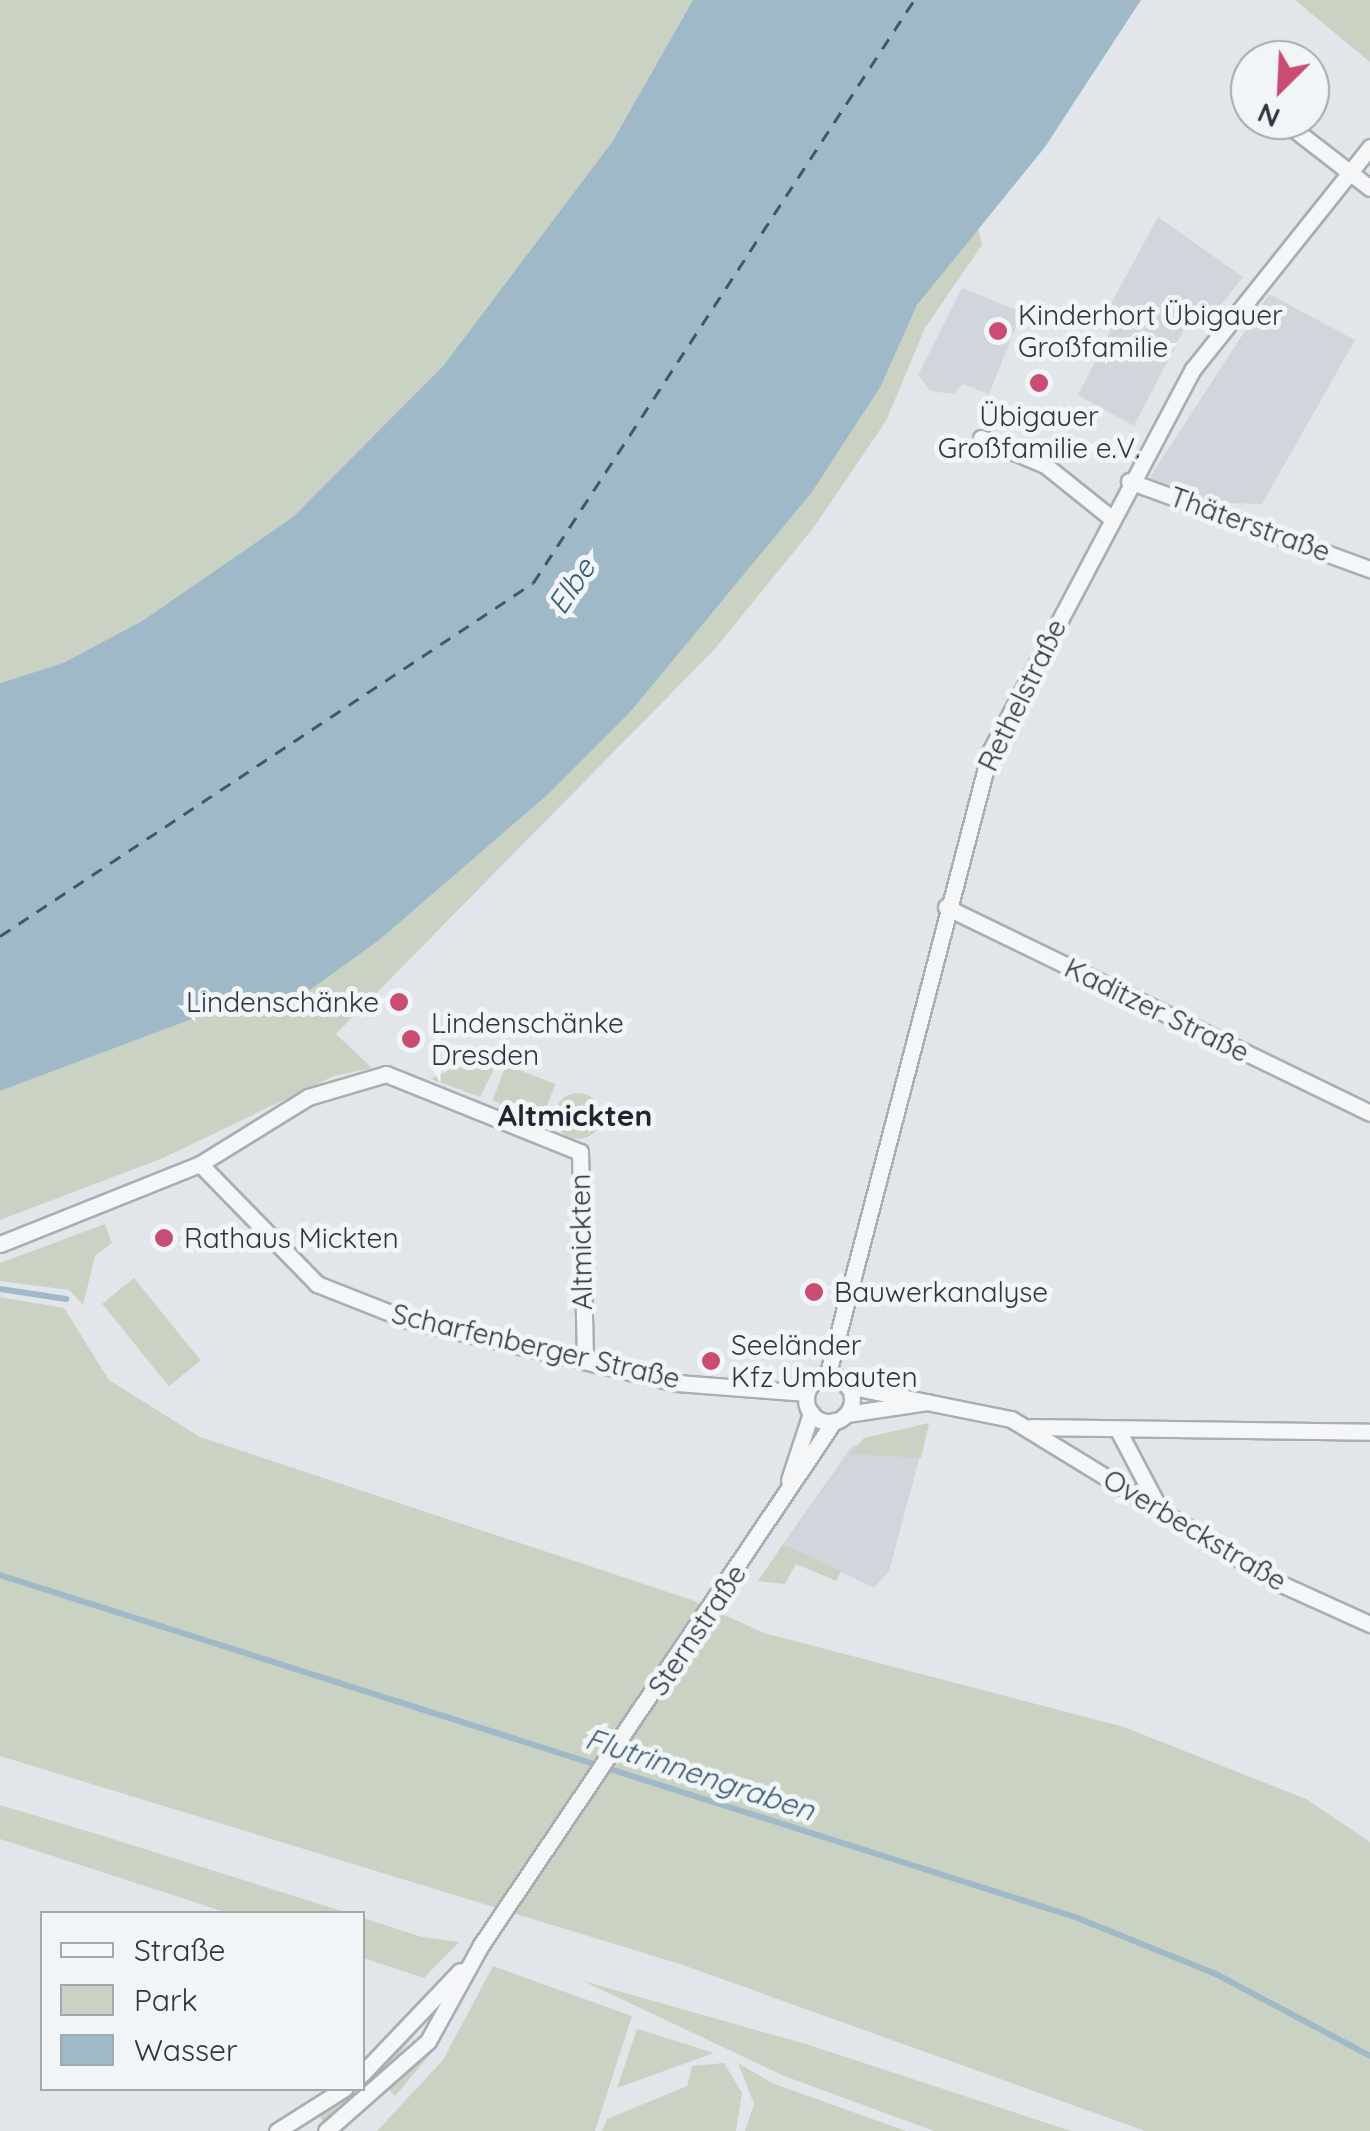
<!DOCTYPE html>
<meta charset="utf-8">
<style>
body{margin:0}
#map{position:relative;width:1370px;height:2131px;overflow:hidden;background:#e2e6ea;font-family:Quicksand,sans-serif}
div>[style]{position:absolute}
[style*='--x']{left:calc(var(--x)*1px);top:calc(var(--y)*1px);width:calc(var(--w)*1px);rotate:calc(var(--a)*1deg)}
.built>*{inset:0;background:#d0d6dc}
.green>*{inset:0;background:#cad3c3;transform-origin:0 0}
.round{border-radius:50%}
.water>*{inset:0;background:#9fb9c8}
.stream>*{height:6px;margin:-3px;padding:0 3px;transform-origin:3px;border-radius:3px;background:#9fb9c8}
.ferry>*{height:2.5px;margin-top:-1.25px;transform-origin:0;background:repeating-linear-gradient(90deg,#365b74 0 12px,transparent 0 22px)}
.roads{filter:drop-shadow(2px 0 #a7aeb4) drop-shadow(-2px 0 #a7aeb4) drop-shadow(0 2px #a7aeb4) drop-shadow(0 -2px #a7aeb4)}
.street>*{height:15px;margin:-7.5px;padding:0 7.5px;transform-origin:7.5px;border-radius:7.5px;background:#f5f6f8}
.street>.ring{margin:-7.5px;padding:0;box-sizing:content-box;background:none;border:15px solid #f5f6f8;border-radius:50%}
.dots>*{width:28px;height:28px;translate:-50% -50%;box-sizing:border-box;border:5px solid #f2f5f7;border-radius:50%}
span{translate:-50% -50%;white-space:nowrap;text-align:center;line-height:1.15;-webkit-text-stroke:10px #f2f5f7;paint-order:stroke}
.poi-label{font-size:28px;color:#2b3641}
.left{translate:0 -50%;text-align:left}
.right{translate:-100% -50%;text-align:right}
.street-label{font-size:28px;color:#2b3641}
.water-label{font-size:30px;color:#365b74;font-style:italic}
.neighbourhood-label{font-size:30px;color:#1d2732;font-weight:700}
.legend{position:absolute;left:40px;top:1911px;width:325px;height:180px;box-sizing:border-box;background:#f2f5f7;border:2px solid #a2a9ae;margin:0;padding:12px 18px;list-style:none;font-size:30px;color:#2b3641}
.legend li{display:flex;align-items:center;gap:20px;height:50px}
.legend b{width:50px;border:2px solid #a2a9ae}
.north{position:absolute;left:1230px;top:40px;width:100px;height:100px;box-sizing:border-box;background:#f2f5f7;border:2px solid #a2a9ae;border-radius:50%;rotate:204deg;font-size:28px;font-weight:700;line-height:40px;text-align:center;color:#2b3641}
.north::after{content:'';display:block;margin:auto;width:35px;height:45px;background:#ca4c72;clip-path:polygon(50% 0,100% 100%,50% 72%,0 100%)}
</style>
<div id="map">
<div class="built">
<i style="clip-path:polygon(1158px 217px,1243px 277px,1206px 324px,1191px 316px,1134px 426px,1078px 395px,1111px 330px,1100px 324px)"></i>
<i style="clip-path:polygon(962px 288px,1022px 312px,989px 394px,963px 384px,954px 394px,930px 391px,918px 375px)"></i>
<i style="clip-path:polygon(1269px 294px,1355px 340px,1262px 504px,1222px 503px,1148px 480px)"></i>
<i style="clip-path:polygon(929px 1423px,889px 1571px,874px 1588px,783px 1544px,852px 1446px)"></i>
</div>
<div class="green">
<i style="clip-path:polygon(0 0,693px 0,612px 142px,443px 366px,293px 517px,142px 621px,63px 663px,0 683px)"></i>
<i style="clip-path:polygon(1295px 0,1370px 0,1370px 62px)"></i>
<i style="clip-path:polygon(978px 228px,982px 245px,925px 328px,886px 421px,814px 527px,714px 650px,336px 1034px,372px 1068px,334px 1076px,163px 1158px,0 1220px,0 1091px,243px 1000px,286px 1006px,378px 941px,631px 711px,812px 491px,881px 386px,917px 305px)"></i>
<i style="clip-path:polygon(480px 1055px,496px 1065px,480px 1097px,431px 1079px)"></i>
<i style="left:506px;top:1065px;width:53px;height:38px;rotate:21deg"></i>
<i class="round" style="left:555px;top:1093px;width:46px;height:46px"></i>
<i style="clip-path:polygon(105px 1224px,112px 1243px,95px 1256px,83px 1305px,69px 1290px,0 1281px,0 1263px)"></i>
<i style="left:134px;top:1278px;width:106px;height:41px;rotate:51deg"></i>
<i style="clip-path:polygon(0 1297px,64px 1308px,109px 1380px,200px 1437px,692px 1600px,764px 1633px,1124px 1727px,1306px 1799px,1370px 1842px,1370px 2131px,1145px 2131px,683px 1965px,0 1756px)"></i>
<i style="clip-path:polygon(929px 1423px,921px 1458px,853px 1454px,810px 1505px,864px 1438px)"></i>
<i style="clip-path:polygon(783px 1544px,841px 1571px,836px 1581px,796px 1564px,785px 1584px,758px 1581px)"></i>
<i style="clip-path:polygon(0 1805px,97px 1834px,348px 1913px,228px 1913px,0 1839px)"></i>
<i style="clip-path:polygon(363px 1918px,422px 1937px,459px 1942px,424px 1978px,363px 1958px)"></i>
<i style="clip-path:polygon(493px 1966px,632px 2016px,595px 2131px,377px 2131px,443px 2060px)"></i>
<i style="clip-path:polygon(583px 1981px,806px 2044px,1071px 2131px,934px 2131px,784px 2076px)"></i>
<i style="clip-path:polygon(451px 2010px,439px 2044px,395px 2096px,389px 2090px)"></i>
<i style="clip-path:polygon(637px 2029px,638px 2029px,714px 2053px,617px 2088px)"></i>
<i style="clip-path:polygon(416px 2033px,383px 2074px,324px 2122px,320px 2117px)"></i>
<i style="clip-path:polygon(724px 2063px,742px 2093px,736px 2131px,602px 2131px,607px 2119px,687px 2086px,692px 2066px)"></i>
<i style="clip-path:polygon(738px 2063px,772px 2083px,906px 2131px,745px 2131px,754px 2104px)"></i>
</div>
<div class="water">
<i style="clip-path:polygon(693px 0,1141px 0,1045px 147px,917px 305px,881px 386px,812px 492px,631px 711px,546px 796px,378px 941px,286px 1007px,243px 1000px,0 1091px,0 683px,63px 663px,142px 621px,293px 517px,443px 366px,612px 142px)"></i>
</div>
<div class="stream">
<i style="--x:0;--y:1289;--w:67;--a:8.6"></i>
<i style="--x:0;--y:1575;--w:1128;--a:17.65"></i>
<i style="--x:1075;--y:1917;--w:152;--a:22"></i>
<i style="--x:1216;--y:1974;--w:174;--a:28"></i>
</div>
<div class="ferry">
<i style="--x:0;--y:936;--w:639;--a:-33.52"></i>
<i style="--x:533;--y:583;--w:696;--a:-56.83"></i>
</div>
<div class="roads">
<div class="street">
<i style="--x:1282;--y:120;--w:111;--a:37.7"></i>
<i style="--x:981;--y:438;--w:69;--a:22.9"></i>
<i style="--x:1045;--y:465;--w:83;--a:38.7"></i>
<i style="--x:1129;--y:481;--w:257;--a:20.1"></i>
<i style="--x:946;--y:907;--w:471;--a:25.9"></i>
<i style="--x:200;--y:1164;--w:168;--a:45.7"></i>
<i style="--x:317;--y:1284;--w:98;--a:21.6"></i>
<i style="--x:408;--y:1320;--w:276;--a:13.2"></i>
<i style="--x:677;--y:1383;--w:130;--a:4.4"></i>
<i style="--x:0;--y:1244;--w:215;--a:-21.8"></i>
<i style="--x:200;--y:1164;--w:127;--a:-31.8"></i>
<i style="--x:308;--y:1097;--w:81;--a:-16.4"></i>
<i style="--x:386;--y:1074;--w:209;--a:21.9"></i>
<i style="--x:580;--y:1152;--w:209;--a:88.6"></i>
<i class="ring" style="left:806px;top:1376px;width:31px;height:31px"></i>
<i style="--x:827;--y:1377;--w:646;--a:-75.38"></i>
<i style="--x:990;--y:752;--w:433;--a:-62.1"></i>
<i style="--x:1193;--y:369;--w:284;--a:-51.4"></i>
<i style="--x:847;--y:1386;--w:167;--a:11.4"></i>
<i style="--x:1011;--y:1419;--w:314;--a:31.5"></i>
<i style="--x:1279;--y:1583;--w:100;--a:24.3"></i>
<i style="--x:847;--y:1414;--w:81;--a:-8.5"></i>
<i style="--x:1031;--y:1427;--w:339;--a:0.8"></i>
<i style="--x:1119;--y:1432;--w:86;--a:62.2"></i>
<i style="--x:789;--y:1480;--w:71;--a:-71.8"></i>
<i style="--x:362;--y:2074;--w:142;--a:-46.4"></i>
<i style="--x:277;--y:2131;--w:80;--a:-32.3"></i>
<i style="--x:326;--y:2131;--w:136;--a:-41.4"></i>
<i style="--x:428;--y:2041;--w:110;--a:-61.1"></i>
<i style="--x:481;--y:1945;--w:632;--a:-56.03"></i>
</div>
</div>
<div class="dots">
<i style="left:998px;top:331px;background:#ca4c72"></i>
<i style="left:1039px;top:383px;background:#ca4c72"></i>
<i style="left:399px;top:1002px;background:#ca4c72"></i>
<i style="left:411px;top:1039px;background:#ca4c72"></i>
<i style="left:164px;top:1238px;background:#ca4c72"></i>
<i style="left:814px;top:1292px;background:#ca4c72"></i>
<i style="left:711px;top:1361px;background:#ca4c72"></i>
</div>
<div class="poi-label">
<span class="left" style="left:1018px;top:331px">Kinderhort Übigauer<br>Großfamilie</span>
<span style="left:1039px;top:432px">Übigauer<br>Großfamilie e.V.</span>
<span class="right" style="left:379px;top:1002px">Lindenschänke</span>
<span class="left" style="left:431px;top:1039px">Lindenschänke<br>Dresden</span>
<span class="left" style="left:184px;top:1238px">Rathaus Mickten</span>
<span class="left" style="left:834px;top:1292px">Bauwerkanalyse</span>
<span class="left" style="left:731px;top:1361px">Seeländer<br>Kfz Umbauten</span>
</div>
<div class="street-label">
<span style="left:1250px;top:524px;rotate:20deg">Thäterstraße</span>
<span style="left:1022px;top:695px;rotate:-64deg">Rethelstraße</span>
<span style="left:1157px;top:1010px;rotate:26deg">Kaditzer Straße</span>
<span style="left:581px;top:1242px;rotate:-91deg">Altmickten</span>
<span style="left:536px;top:1346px;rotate:13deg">Scharfenberger Straße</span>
<span style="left:1195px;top:1530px;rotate:31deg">Overbeckstraße</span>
<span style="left:697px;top:1630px;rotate:-56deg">Sternstraße</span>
</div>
<div class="water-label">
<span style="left:571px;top:586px;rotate:-56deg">Elbe</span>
<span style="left:700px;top:1774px;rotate:18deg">Flutrinnengraben</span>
</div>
<div class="neighbourhood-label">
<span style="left:575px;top:1115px">Altmickten</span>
</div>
<ul class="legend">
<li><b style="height:12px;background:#f5f6f8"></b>Straße</li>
<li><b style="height:28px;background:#cad3c3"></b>Park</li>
<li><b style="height:28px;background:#9fb9c8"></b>Wasser</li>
</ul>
<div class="north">N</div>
</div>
